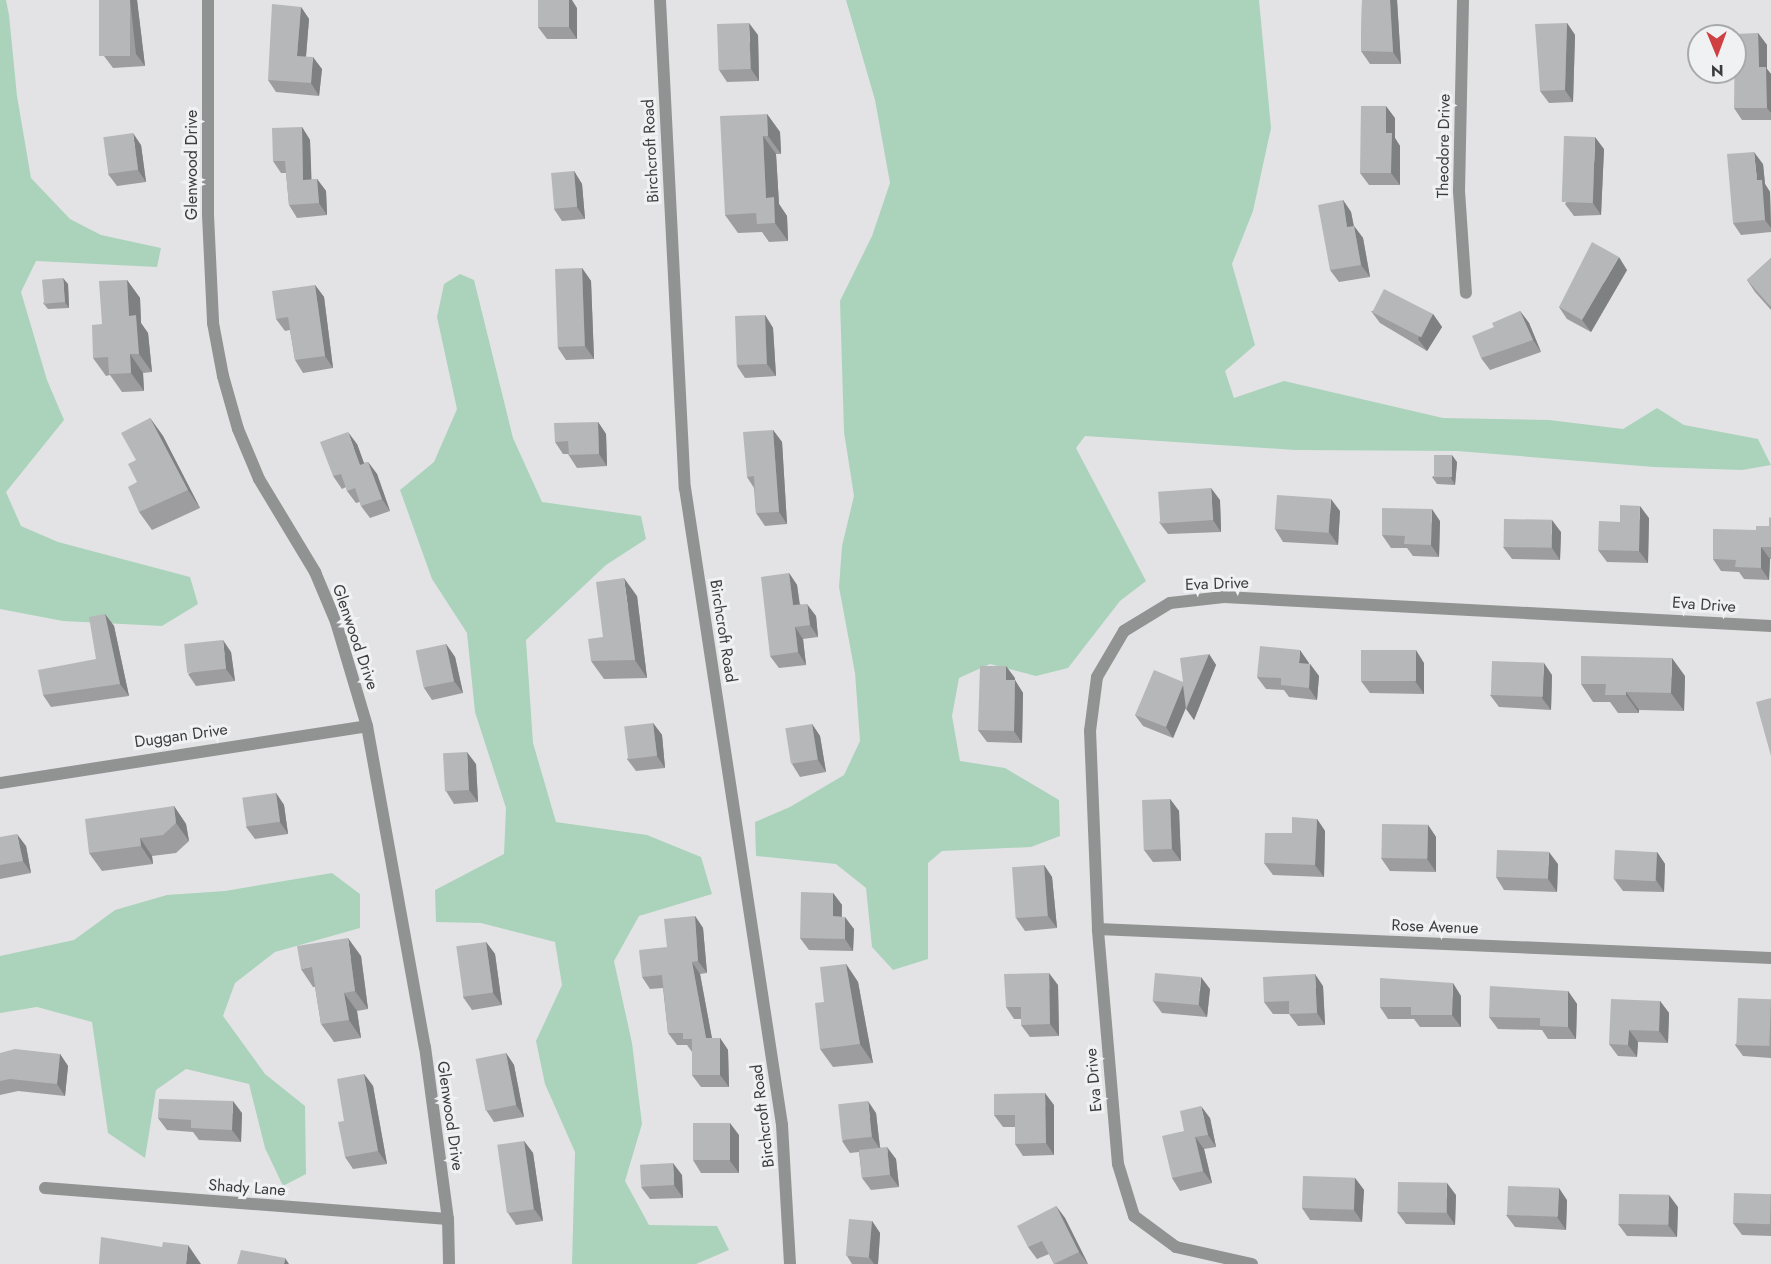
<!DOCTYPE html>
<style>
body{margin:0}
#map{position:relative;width:1771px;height:1264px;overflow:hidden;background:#e3e3e6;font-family:Jost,sans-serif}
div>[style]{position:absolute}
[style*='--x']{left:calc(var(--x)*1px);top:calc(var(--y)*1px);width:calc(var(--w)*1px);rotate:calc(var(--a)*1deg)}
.green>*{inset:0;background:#abd3bb}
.street>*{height:12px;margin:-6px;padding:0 6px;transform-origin:6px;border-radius:6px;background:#919292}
.wall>*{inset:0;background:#9d9d9f}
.shaded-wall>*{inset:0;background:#7f8082}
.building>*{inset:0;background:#b6b7b9;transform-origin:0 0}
span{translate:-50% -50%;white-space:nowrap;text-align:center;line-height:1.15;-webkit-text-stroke:6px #f0f1f3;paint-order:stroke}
.street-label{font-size:16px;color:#3c3c3d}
.north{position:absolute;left:1687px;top:24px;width:60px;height:60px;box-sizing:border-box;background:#f0f1f3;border:2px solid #a8a9aa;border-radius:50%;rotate:179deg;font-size:16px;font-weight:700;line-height:24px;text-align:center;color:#3c3c3d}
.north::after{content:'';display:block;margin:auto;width:21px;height:27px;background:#d04043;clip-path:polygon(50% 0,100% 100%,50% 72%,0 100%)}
</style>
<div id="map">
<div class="green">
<i style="clip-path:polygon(0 0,6px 0,9px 15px,17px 96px,31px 178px,70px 219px,101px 235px,161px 248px,157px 267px,36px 261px,21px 292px,47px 380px,64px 420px,6px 492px,21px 526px,58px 542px,190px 577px,198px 604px,162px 626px,63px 621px,0 609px)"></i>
<i style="clip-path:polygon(846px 0,1259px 0,1271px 128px,1253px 211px,1232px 264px,1255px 345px,1225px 371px,1234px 398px,1284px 381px,1443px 418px,1549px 420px,1623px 429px,1657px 408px,1684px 425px,1758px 439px,1771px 465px,1742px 470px,1654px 467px,1457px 451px,1295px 450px,1085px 436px,1076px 448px,1146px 581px,1120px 601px,1068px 668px,1036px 676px,990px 664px,959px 678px,952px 716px,960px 761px,1005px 768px,1059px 800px,1060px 836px,1031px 847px,942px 851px,928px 863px,928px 959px,893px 970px,872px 947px,866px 888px,836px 864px,756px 856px,755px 822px,790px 807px,844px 775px,860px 741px,855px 673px,839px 587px,842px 546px,854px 496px,844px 432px,840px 301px,872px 236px,890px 183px,875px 100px)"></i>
<i style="clip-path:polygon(460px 274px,474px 280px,513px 438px,542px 502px,641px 516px,646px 539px,606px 565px,526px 640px,533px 743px,556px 822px,647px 835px,701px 857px,712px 894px,639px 916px,614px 961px,632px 1043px,642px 1124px,625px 1181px,649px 1225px,717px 1226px,729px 1250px,696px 1264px,572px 1264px,575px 1152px,545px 1084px,536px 1041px,562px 985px,555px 942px,481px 923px,436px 922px,435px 890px,504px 854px,506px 808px,475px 712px,467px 633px,432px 579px,400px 490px,434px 462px,457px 409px,437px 317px,444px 284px)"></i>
<i style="clip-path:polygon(332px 873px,360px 894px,360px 928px,275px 952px,235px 983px,223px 1016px,265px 1074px,305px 1106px,306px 1174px,283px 1186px,265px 1148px,249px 1084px,186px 1069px,156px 1090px,145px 1158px,108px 1133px,92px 1022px,37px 1007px,0 1013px,0 956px,74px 940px,115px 910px,167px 895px,225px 891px)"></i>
</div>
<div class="street">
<i style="--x:208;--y:0;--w:215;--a:90"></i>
<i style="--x:208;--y:215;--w:108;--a:87.3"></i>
<i style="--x:213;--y:323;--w:54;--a:79.3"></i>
<i style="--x:223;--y:376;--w:55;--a:74.2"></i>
<i style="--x:238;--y:429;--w:54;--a:67.2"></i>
<i style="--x:259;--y:479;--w:109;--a:58.9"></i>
<i style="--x:315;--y:572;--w:54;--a:67.2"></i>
<i style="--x:336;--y:622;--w:109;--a:73.4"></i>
<i style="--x:367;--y:726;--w:326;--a:79.8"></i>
<i style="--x:425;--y:1047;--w:174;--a:82.4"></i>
<i style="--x:448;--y:1219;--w:45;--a:88.7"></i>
<i style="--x:660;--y:0;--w:489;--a:87.1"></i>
<i style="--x:685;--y:488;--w:644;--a:81.34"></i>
<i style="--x:782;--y:1125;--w:139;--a:86.7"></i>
<i style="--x:1463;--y:0;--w:191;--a:91.2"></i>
<i style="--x:1459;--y:191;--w:102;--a:86.1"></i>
<i style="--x:0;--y:783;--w:371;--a:-8.8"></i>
<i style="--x:1098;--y:929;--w:674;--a:2.47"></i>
<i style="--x:45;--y:1188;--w:404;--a:4.4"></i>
<i style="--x:1252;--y:1264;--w:78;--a:-167.4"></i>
<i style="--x:1176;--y:1247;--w:52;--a:-143.6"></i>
<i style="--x:1134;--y:1216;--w:54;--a:-107.1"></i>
<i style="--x:1118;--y:1164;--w:236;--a:-94.9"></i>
<i style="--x:1098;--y:929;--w:198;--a:-92.3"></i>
<i style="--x:1090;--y:731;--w:54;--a:-82.6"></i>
<i style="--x:1097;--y:677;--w:53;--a:-59.6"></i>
<i style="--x:1124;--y:631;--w:54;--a:-31.3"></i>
<i style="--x:1170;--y:603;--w:54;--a:-6.3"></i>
<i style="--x:1224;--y:597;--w:548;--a:3.03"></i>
</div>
<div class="wall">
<i style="clip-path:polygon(99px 0,137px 0,145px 66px,113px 68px,104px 56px)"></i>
<i style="clip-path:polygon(1362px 0,1397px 0,1401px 64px,1370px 64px,1361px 51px)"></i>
<i style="clip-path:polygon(301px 7px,309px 19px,306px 57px,322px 69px,319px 96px,276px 92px,268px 80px)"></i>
<i style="clip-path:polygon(577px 8px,577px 39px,547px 39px,538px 27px)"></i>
<i style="clip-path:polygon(1567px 23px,1575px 35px,1573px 102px,1549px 103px,1540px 91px)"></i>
<i style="clip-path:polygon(1758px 33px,1767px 45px,1767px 69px,1771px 74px,1771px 120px,1742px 120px,1734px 108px)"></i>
<i style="clip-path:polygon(758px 35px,759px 81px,727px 82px,719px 70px)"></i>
<i style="clip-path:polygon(767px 114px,780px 132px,781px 154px,776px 154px,779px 204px,787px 216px,788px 241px,769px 242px,762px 232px,738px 233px,725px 215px)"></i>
<i style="clip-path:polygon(1395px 118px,1395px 138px,1400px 146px,1400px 185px,1369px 185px,1360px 173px)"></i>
<i style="clip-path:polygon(302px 127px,310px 140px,311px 180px,317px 179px,326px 191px,327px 215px,297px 218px,289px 205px,286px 173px,281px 173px,273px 161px)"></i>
<i style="clip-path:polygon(141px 145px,146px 182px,117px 186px,108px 174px)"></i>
<i style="clip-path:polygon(1604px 149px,1601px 215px,1574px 216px,1565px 204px)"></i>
<i style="clip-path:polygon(1763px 164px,1765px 184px,1770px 192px,1771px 232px,1741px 235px,1733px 223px)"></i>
<i style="clip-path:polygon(574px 171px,582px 184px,585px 219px,562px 221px,554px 209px)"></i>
<i style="clip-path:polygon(1343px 200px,1351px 212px,1354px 226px,1363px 238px,1370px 277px,1339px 282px,1330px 270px)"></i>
<i style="clip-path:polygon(1771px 258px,1771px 310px,1755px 292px,1747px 280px)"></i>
<i style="clip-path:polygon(582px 268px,591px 281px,594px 359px,566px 360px,558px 348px)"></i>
<i style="clip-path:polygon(1627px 270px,1591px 332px,1567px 319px,1559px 307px)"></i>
<i style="clip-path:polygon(127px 280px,140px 298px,141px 323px,148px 333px,152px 372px,143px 373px,144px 391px,122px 392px,110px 375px,106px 376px,93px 358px,102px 324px)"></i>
<i style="clip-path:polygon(68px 284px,69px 308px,48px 309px,43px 303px)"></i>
<i style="clip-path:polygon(315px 285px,324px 297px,333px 368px,303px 373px,295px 360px,290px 330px,285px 331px,276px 319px)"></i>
<i style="clip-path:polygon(1371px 311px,1433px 314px,1442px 327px,1427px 351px,1380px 323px)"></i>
<i style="clip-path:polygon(1520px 311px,1529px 323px,1541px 352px,1490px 370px,1481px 358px,1494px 327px)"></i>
<i style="clip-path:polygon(765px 315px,773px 328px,776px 376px,745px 378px,737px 366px)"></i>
<i style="clip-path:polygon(150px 418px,163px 436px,200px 508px,152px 530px,139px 512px,136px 460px)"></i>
<i style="clip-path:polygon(598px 422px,606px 434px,607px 466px,577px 468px,568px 454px,563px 454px,555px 442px)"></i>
<i style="clip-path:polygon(773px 430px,782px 442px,787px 524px,765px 526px,756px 513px,754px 488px,747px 477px)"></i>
<i style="clip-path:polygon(357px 444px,364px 463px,368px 462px,377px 474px,390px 511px,370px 518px,361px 506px,360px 502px,356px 503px,347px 491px,346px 487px,342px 489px,333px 476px)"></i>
<i style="clip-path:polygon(1457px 462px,1455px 485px,1437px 484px,1432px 477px)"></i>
<i style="clip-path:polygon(1220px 500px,1221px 532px,1168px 534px,1159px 522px)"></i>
<i style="clip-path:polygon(1340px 511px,1338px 545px,1283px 542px,1275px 529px)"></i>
<i style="clip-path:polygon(1649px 518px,1648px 563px,1607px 562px,1598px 550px,1620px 522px)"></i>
<i style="clip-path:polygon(1771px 518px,1771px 559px,1770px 559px,1769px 580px,1744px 579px,1739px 572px,1721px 571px,1713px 559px,1756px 530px,1769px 526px)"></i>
<i style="clip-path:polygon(1440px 521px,1439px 557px,1413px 556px,1407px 548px,1391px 548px,1382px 535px)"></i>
<i style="clip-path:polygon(1561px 532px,1560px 560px,1512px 559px,1503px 547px)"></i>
<i style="clip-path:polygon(789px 573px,797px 585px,800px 604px,816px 616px,818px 637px,803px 639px,806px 665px,779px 668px,770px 656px)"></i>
<i style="clip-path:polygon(637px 596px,647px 678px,604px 679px,591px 661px)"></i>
<i style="clip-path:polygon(105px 614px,114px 626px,129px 696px,51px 707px,43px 695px,96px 659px)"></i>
<i style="clip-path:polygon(446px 644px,455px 657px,463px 693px,432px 700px,424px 688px)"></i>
<i style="clip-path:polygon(231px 652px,235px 681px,196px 686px,188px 674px)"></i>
<i style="clip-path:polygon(1209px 654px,1216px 665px,1194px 720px,1186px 707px,1173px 738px,1143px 726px,1135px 715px,1183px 682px)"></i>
<i style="clip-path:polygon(1309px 663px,1308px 664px,1310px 664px,1319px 676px,1317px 700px,1289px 697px,1284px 690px,1266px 689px,1257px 677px)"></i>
<i style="clip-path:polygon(1424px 663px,1424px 694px,1370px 693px,1361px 681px)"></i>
<i style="clip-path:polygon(1552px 675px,1551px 710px,1499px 707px,1490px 695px)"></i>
<i style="clip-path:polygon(1685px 676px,1684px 711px,1639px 710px,1639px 713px,1618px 713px,1610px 702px,1593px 702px,1581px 684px)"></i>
<i style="clip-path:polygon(1015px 678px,1015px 680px,1023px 693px,1022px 743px,987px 742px,978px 730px)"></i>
<i style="clip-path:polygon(653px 723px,662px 735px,665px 768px,636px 771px,627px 759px)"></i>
<i style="clip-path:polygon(812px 724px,820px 736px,826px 772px,800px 777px,792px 764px)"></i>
<i style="clip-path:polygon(476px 764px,478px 802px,454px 804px,446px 791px)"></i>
<i style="clip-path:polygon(276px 793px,284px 805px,288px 834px,255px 839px,246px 827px)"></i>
<i style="clip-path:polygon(1170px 799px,1179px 811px,1181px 861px,1153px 862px,1144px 850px)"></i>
<i style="clip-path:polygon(174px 806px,186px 824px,189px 841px,176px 853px,152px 856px,153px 864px,102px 871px,89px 853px)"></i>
<i style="clip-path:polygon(1317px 819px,1325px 831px,1324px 877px,1273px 875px,1264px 863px,1292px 833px)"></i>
<i style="clip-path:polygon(1428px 825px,1436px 837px,1436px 872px,1390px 871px,1381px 858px)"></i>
<i style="clip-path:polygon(0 837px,26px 846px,31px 873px,0 879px)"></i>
<i style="clip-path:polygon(1657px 852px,1665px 864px,1664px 892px,1623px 891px,1614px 879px)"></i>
<i style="clip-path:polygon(1558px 864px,1557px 892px,1504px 890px,1496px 877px)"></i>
<i style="clip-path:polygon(1044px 865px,1052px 877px,1057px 928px,1025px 931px,1016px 918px)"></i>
<i style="clip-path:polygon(833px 893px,842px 905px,842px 917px,854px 929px,853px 951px,809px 950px,800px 938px)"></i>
<i style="clip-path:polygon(695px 916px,703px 928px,707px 973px,700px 974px,712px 1038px,720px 1038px,728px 1050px,729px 1087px,701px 1087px,692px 1075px,692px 1052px,687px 1045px,677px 1045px,668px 1033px,663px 988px,650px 989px,642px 977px)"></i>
<i style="clip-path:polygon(486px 942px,495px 954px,502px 1005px,472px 1010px,463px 997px)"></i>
<i style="clip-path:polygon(361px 956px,368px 1009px,357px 1011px,361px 1038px,334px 1042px,321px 1024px,315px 987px,313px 987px,301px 969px)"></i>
<i style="clip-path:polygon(846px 964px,858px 982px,873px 1063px,833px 1067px,820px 1049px)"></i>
<i style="clip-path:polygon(1058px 985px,1059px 1036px,1030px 1037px,1021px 1025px,1021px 1019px,1014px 1019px,1006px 1007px)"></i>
<i style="clip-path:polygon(1323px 986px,1325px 1025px,1298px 1026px,1289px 1014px,1273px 1014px,1264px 1002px)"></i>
<i style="clip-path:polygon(1210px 989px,1207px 1017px,1162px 1013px,1153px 1001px)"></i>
<i style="clip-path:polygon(1568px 991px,1577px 1004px,1576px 1039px,1548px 1039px,1542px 1030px,1498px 1029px,1489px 1017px)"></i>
<i style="clip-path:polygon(1461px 996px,1461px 1027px,1420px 1027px,1414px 1019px,1388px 1019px,1380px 1007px)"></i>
<i style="clip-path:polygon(1771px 999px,1771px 1058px,1743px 1056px,1735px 1045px)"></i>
<i style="clip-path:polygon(1660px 1001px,1669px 1013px,1668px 1043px,1638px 1042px,1637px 1057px,1618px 1056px,1609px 1044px)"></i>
<i style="clip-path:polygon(0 1053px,60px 1054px,68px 1066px,65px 1096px,18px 1091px,0 1095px)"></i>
<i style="clip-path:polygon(506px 1053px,514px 1065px,524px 1117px,494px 1122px,486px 1110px)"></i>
<i style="clip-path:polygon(364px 1074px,373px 1086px,387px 1164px,353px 1169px,345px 1157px,344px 1121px)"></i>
<i style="clip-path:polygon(1054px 1105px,1054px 1155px,1023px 1156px,1015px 1144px,1015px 1127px,1003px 1127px,994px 1115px)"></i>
<i style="clip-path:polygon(242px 1113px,241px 1142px,199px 1140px,193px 1132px,167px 1130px,158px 1118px)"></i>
<i style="clip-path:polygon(876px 1113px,880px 1147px,896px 1159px,899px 1187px,871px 1190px,862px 1178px,859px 1152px,850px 1153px,842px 1141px)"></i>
<i style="clip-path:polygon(1210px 1118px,1216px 1147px,1204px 1149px,1212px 1183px,1180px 1191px,1172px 1178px,1184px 1131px)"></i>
<i style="clip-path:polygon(739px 1135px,739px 1173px,701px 1173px,693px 1160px)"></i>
<i style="clip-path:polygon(524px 1141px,533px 1153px,543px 1221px,516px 1225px,508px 1213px)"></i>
<i style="clip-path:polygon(682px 1175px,683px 1198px,650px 1199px,641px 1187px)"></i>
<i style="clip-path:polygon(1355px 1178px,1364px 1190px,1362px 1222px,1310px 1220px,1302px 1208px)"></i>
<i style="clip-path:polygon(1771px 1194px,1771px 1236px,1742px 1235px,1733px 1223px)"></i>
<i style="clip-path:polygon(1456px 1195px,1455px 1225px,1406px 1224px,1397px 1212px)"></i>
<i style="clip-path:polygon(1567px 1200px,1566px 1230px,1515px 1227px,1506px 1215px)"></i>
<i style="clip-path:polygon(1056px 1206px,1065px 1218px,1088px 1264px,1054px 1264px,1049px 1254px,1037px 1259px,1028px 1247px)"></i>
<i style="clip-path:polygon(1678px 1207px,1677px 1237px,1627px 1236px,1618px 1224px)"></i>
<i style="clip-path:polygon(872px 1221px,880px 1233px,878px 1264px,852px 1264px,847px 1256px)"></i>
</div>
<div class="shaded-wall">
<i style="clip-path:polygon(130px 0,137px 0,145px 66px,136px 54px)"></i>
<i style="clip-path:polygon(569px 0,572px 0,577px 8px,577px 39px,569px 27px)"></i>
<i style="clip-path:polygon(1390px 0,1397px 0,1401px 64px,1393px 52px)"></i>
<i style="clip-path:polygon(301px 7px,309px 19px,305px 68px,297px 56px)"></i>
<i style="clip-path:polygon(749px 23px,758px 35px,759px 81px,751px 69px)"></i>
<i style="clip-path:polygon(1567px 23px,1575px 35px,1573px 102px,1565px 90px)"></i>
<i style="clip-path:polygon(1758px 33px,1767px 45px,1767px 69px,1771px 74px,1771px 113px,1767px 108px,1759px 67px)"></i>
<i style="clip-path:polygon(313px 57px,322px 69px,319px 96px,311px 83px)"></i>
<i style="clip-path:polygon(1386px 106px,1395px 118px,1395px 138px,1400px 146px,1400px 185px,1391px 173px,1386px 133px)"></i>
<i style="clip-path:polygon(767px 114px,780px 132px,781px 154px,768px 136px)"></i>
<i style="clip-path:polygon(302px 127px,310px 140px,312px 192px,303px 180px)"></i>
<i style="clip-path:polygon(133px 133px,141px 145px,146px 182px,138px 170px)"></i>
<i style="clip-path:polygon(763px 136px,776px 154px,779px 204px,787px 216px,788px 241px,775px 223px,766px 198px)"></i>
<i style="clip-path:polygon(1595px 137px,1604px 149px,1601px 215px,1593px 203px)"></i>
<i style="clip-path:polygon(1754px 152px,1763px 164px,1765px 184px,1770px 192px,1771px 228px,1765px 220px,1757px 180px)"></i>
<i style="clip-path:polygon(574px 171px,582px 184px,585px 219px,577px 207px)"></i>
<i style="clip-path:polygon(317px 179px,326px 191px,327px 215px,319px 203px)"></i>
<i style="clip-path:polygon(1343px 200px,1351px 212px,1356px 239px,1347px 227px)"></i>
<i style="clip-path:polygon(1354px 226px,1363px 238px,1370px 277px,1361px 265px)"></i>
<i style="clip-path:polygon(1619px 257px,1627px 270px,1591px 332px,1582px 320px)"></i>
<i style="clip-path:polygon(582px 268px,591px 281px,594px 359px,585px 346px)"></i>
<i style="clip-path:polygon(63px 278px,68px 284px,69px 308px,65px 302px)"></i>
<i style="clip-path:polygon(127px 280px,140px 298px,141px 323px,148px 333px,152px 372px,139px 354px,129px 316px)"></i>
<i style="clip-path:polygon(315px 285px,324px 297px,333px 368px,325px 356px)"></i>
<i style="clip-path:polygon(1520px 311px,1529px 323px,1541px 352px,1533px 340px)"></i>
<i style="clip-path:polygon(1433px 314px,1442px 327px,1427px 351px,1418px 339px)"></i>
<i style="clip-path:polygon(765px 315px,773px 328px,776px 376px,767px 364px)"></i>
<i style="clip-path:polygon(130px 354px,143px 373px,144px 391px,131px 373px)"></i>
<i style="clip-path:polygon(150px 418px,163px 436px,200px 508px,188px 490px)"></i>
<i style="clip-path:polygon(598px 422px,606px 434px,607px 466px,599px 454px)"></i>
<i style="clip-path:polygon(773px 430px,782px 442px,787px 524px,779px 512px)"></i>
<i style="clip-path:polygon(348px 432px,357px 444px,369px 477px,360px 465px)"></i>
<i style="clip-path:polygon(1452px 455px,1457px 462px,1455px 485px,1451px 478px)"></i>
<i style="clip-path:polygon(368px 462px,377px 474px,390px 511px,382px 499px)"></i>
<i style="clip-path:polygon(1211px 488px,1220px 500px,1221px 532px,1213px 520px)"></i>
<i style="clip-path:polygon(1331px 499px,1340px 511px,1338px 545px,1329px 532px)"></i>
<i style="clip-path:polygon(1640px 506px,1649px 518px,1648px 563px,1639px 551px)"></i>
<i style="clip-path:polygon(1432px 509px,1440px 521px,1439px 557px,1431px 545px)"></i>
<i style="clip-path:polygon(1552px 520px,1561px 532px,1560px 560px,1552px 548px)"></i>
<i style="clip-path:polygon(1761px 547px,1770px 559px,1769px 580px,1761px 568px)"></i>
<i style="clip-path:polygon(789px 573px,797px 585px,801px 617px,793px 605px)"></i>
<i style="clip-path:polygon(624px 578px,637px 596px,647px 678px,635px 660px)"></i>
<i style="clip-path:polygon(807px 604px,816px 616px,818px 637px,810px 625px)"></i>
<i style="clip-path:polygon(105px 614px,114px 626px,129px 696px,120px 684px)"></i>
<i style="clip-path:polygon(795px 627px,803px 639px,806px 665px,798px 652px)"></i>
<i style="clip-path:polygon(223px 640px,231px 652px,235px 681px,226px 669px)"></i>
<i style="clip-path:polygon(446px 644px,455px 657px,463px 693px,454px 681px)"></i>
<i style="clip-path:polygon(1300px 650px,1309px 663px,1308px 676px,1299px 663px)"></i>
<i style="clip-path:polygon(1416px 650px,1424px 663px,1424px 694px,1415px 681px)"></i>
<i style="clip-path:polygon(1209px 654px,1216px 665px,1194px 720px,1186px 709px)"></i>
<i style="clip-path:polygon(1672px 658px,1685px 676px,1684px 711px,1671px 693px)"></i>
<i style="clip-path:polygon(1544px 663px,1552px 675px,1551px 710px,1542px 698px)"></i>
<i style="clip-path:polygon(1310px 664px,1319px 676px,1317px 700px,1309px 688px)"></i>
<i style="clip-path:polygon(1006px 666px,1015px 678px,1014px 692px,1006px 680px)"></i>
<i style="clip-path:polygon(1015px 680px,1023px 693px,1022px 743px,1014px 731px)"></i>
<i style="clip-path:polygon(1183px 685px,1191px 696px,1173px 738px,1166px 727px)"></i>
<i style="clip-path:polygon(1626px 692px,1639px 710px,1639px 713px,1626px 695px)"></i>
<i style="clip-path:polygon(653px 723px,662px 735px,665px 768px,657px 756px)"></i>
<i style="clip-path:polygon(812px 724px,820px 736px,826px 772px,818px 760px)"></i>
<i style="clip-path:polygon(467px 752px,476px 764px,478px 802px,469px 790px)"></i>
<i style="clip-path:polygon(276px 793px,284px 805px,288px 834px,280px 822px)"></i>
<i style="clip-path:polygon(1170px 799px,1179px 811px,1181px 861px,1172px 849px)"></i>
<i style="clip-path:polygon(174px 806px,186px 824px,189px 841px,176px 823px)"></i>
<i style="clip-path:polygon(1317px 819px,1325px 831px,1324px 877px,1315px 865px)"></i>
<i style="clip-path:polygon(1428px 825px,1436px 837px,1436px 872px,1427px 859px)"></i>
<i style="clip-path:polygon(17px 834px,26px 846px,31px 873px,23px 861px)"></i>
<i style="clip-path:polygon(140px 838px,152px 856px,153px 864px,141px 846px)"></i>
<i style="clip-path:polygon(1549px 852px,1558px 864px,1557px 892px,1548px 879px)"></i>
<i style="clip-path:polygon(1657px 852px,1665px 864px,1664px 892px,1656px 880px)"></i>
<i style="clip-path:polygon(1044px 865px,1052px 877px,1057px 928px,1048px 916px)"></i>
<i style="clip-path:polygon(833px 893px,842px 905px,841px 929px,833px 916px)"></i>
<i style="clip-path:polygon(695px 916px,703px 928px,707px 973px,698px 961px)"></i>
<i style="clip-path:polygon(845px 917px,854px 929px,853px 951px,845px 939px)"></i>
<i style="clip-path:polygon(348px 938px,361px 956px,368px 1009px,355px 991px)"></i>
<i style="clip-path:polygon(486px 942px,495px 954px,502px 1005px,493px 993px)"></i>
<i style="clip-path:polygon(692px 962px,700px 974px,714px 1050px,706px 1038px)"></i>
<i style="clip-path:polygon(846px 964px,858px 982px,873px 1063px,860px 1044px)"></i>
<i style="clip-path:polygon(1049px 973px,1058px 985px,1059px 1036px,1050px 1024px)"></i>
<i style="clip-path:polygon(1315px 974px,1323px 986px,1325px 1025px,1317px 1013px)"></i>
<i style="clip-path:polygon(1201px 977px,1210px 989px,1207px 1017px,1199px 1005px)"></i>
<i style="clip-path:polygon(1453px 983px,1461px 996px,1461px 1027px,1452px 1015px)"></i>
<i style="clip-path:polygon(1568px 991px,1577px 1004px,1576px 1039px,1568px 1027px)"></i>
<i style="clip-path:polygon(344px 993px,357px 1011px,361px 1038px,349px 1020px)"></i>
<i style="clip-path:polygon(1660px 1001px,1669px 1013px,1668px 1043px,1659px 1031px)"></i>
<i style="clip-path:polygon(1629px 1030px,1638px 1042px,1637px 1057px,1628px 1045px)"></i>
<i style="clip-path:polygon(720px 1038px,728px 1050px,729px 1087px,720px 1075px)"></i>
<i style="clip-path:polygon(506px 1053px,514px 1065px,524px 1117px,516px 1105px)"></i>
<i style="clip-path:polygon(60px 1054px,68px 1066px,65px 1096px,57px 1084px)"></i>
<i style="clip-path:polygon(364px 1074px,373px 1086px,387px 1164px,378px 1151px)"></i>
<i style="clip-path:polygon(1045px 1093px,1054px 1105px,1054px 1155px,1046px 1143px)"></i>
<i style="clip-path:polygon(233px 1101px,242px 1113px,241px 1142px,232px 1130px)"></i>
<i style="clip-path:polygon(868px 1101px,876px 1113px,880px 1149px,872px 1137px)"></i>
<i style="clip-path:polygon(1201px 1106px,1210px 1118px,1216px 1147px,1208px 1135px)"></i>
<i style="clip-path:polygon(730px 1123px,739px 1135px,739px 1173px,730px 1161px)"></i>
<i style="clip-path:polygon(1195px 1137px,1204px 1149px,1212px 1183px,1203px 1171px)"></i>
<i style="clip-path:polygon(524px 1141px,533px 1153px,543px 1221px,534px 1209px)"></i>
<i style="clip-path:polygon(887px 1147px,896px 1159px,899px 1187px,890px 1175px)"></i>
<i style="clip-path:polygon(673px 1163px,682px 1175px,683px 1198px,674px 1185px)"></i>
<i style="clip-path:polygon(1355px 1178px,1364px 1190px,1362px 1222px,1354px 1210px)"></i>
<i style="clip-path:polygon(1447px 1183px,1456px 1195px,1455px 1225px,1447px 1213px)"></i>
<i style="clip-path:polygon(1559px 1188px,1567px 1200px,1566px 1230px,1557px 1217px)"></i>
<i style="clip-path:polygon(1669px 1195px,1678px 1207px,1677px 1237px,1668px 1225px)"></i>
<i style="clip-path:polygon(1056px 1206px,1065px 1218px,1088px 1264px,1079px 1252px)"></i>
<i style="clip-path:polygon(872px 1221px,880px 1233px,878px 1264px,874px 1264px,869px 1257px)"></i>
<i style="clip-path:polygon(188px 1245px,201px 1264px,186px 1264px)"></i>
<i style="clip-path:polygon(285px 1258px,289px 1264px,284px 1264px)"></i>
</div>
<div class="building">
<i style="left:99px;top:0;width:31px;height:56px"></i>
<i style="left:538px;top:0;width:31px;height:27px"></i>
<i style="clip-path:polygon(1362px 0,1390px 0,1393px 52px,1361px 51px)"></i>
<i style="clip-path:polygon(272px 4px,301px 7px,297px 56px,313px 57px,311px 83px,268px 80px)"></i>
<i style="left:749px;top:23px;width:46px;height:32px;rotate:88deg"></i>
<i style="clip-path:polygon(1567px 23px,1565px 90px,1540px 91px,1535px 24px)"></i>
<i style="clip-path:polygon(1758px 33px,1759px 67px,1766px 67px,1767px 108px,1734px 108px,1735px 36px,1734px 36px,1734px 34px)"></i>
<i style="clip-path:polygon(1361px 106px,1386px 106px,1386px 133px,1392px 133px,1391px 173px,1360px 173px)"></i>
<i style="clip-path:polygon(767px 114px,768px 136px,763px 136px,766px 198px,774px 197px,775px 223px,757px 224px,756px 213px,725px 215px,720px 116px)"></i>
<i style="clip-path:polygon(302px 127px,303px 180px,317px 179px,319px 203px,289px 205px,285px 161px,273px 161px,272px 128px)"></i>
<i style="left:133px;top:133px;width:37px;height:30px;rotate:82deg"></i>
<i style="left:1595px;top:137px;width:66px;height:31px;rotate:92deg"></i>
<i style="clip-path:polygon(1754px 152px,1757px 180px,1762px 180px,1765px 220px,1733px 223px,1727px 154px)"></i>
<i style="left:574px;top:171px;width:36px;height:23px;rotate:85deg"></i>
<i style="clip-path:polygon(1343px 200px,1347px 227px,1354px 226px,1361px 265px,1330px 270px,1318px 205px)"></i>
<i style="clip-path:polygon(1592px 242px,1619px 257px,1582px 320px,1559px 307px)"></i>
<i style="clip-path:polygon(1771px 258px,1771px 307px,1747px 280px)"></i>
<i style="left:582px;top:268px;width:78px;height:27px;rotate:88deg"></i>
<i style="left:63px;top:278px;width:24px;height:21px;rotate:85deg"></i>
<i style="clip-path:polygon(127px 280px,129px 316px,136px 315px,139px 354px,130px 354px,131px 373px,109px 374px,108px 357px,93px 358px,92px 325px,102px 324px,99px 281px)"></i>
<i style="clip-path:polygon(315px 285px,325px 356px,295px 360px,288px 317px,276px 319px,272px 291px)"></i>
<i style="left:1384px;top:289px;width:55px;height:26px;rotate:27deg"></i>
<i style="clip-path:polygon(1520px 311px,1533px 340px,1481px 358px,1472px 336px,1494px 327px,1492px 323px)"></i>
<i style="left:765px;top:315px;width:49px;height:30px;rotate:88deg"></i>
<i style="clip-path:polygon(150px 418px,188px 490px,139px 512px,128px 487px,137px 482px,128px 464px,136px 460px,121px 433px)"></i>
<i style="clip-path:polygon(598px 422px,599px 454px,569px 455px,568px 441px,555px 442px,554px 423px)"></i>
<i style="clip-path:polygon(773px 430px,779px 512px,756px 513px,754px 476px,747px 477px,743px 432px)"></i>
<i style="clip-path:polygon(348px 432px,360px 465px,368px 462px,382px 499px,361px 506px,355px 488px,347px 491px,341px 474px,333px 476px,320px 442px)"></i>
<i style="left:1434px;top:455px;width:18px;height:22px"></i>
<i style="left:1211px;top:488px;width:32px;height:53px;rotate:86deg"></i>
<i style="left:1277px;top:495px;width:54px;height:34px;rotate:4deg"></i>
<i style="clip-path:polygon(1620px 505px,1640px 506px,1639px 551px,1598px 550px,1599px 521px,1620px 522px)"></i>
<i style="clip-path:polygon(1382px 508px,1432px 509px,1431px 545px,1404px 544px,1405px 536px,1382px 535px)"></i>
<i style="clip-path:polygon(1769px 517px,1771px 518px,1771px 547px,1761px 547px,1761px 568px,1735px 567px,1736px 560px,1713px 559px,1713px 529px,1756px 530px,1756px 526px,1769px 526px)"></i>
<i style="left:1504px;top:519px;width:48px;height:28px;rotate:1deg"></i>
<i style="clip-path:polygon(789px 573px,793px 605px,807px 604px,810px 625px,795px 627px,798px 652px,770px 656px,761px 577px)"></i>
<i style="clip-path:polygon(624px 578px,635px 660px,591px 661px,588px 639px,603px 637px,596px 582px)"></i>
<i style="clip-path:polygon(105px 614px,120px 684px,43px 695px,38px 670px,96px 659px,89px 617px)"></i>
<i style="left:223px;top:640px;width:29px;height:39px;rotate:84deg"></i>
<i style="left:446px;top:644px;width:38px;height:31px;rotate:78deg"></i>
<i style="clip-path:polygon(1260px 646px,1300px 650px,1299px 663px,1310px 664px,1309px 688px,1281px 685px,1281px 678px,1257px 677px)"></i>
<i style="left:1361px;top:650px;width:55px;height:31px"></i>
<i style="clip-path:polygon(1209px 654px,1186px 709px,1183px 685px,1166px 727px,1135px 715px,1154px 670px,1183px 682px,1180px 658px)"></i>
<i style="clip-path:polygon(1581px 656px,1672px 658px,1671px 693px,1626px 692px,1626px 695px,1605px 695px,1606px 684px,1581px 684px)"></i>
<i style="left:1492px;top:661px;width:52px;height:34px;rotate:2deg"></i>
<i style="clip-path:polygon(980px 666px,1006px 666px,1006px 680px,1015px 680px,1014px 731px,978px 730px)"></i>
<i style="clip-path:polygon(1771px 698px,1771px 756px,1756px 702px)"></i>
<i style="left:653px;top:723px;width:33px;height:29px;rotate:83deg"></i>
<i style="left:812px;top:724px;width:36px;height:27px;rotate:81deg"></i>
<i style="left:467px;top:752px;width:38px;height:24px;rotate:87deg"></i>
<i style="left:276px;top:793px;width:29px;height:34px;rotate:82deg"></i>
<i style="left:1170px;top:799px;width:50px;height:28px;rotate:88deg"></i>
<i style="clip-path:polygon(174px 806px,176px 823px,163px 835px,140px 838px,141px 846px,89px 853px,85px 819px)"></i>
<i style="clip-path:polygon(1292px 817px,1317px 819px,1315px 865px,1264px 863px,1265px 833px,1292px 833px)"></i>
<i style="left:1382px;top:824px;width:46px;height:34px;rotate:1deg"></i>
<i style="clip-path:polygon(17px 834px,23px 861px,0 865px,0 837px)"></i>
<i style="left:1497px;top:850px;width:52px;height:27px;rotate:2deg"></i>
<i style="left:1615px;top:850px;width:42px;height:29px;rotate:3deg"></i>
<i style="left:1044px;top:865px;width:51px;height:32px;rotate:86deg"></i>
<i style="clip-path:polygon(801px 892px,833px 893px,833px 916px,845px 917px,845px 939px,800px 938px)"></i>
<i style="clip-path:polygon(695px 916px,698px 961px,692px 962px,706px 1038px,720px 1038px,720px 1075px,692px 1075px,692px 1039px,683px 1039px,683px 1033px,668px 1033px,662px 975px,642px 977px,639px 950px,667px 947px,664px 919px)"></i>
<i style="clip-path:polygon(348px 938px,355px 991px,344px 993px,349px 1020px,321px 1024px,312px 967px,301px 969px,297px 946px)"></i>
<i style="left:486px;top:942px;width:51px;height:30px;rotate:82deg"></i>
<i style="clip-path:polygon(846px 964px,860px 1044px,820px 1049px,815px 1003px,824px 1002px,820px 967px)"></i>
<i style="clip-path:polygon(1049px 973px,1050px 1024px,1021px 1025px,1021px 1007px,1006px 1007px,1004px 974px)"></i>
<i style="left:1155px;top:973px;width:46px;height:28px;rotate:5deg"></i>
<i style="clip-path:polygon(1315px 974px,1317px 1013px,1289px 1014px,1289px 1001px,1264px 1002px,1263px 977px)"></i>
<i style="clip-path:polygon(1380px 978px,1453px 983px,1452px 1015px,1411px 1015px,1411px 1007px,1380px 1007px)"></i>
<i style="clip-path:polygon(1490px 986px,1568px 991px,1568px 1027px,1540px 1026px,1540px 1018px,1489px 1017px)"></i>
<i style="left:1738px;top:998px;width:33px;height:47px;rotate:2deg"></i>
<i style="clip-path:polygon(1611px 999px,1660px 1001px,1659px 1031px,1629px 1030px,1628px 1045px,1609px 1044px)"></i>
<i style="clip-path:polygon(15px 1049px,60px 1054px,57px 1084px,10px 1079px,0 1081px,0 1053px)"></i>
<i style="left:506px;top:1053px;width:53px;height:31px;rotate:79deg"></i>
<i style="clip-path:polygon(364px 1074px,378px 1151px,345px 1157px,338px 1122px,344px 1121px,337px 1079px)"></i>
<i style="clip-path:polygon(1045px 1093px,1046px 1143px,1015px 1144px,1015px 1115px,994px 1115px,994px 1094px)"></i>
<i style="clip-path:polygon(159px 1099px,233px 1101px,232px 1130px,191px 1128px,191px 1120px,158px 1118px)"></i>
<i style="left:868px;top:1101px;width:36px;height:30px;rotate:84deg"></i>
<i style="clip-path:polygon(1201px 1106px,1208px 1135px,1195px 1137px,1203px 1171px,1172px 1178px,1162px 1136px,1184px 1131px,1180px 1111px)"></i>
<i style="left:693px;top:1123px;width:37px;height:37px"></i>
<i style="left:524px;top:1141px;width:69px;height:27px;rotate:82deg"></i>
<i style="left:887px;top:1147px;width:28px;height:28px;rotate:84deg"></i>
<i style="left:673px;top:1163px;width:22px;height:33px;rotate:87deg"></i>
<i style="left:1303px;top:1176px;width:52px;height:32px;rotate:2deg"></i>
<i style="left:1398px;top:1182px;width:49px;height:30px;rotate:1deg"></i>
<i style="left:1508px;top:1186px;width:51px;height:29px;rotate:2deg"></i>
<i style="left:1734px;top:1193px;width:37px;height:30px;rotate:2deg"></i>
<i style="left:1619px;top:1194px;width:50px;height:30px;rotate:1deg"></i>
<i style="clip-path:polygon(1056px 1206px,1079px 1252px,1054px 1264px,1042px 1241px,1028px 1247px,1017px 1226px)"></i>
<i style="left:849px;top:1219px;width:23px;height:37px;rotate:5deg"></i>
<i style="clip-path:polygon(101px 1237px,162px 1247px,163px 1242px,188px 1245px,186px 1264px,99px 1264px)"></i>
<i style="clip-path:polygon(241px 1250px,285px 1258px,284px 1264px,237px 1264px)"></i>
</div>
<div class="street-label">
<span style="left:1444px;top:146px;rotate:-89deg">Theodore Drive</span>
<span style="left:651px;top:151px;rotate:-93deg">Birchcroft Road</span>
<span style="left:192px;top:165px;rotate:-90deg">Glenwood Drive</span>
<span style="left:1217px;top:584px;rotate:-2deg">Eva Drive</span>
<span style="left:1704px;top:605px;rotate:4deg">Eva Drive</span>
<span style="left:723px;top:631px;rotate:81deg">Birchcroft Road</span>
<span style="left:355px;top:637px;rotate:71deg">Glenwood Drive</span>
<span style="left:181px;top:736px;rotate:-8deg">Duggan Drive</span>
<span style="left:1435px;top:927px;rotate:2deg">Rose Avenue</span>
<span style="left:1094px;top:1080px;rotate:-95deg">Eva Drive</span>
<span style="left:450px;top:1116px;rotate:82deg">Glenwood Drive</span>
<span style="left:763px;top:1116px;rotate:-97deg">Birchcroft Road</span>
<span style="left:247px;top:1188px;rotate:4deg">Shady Lane</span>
</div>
<div class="north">N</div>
</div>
